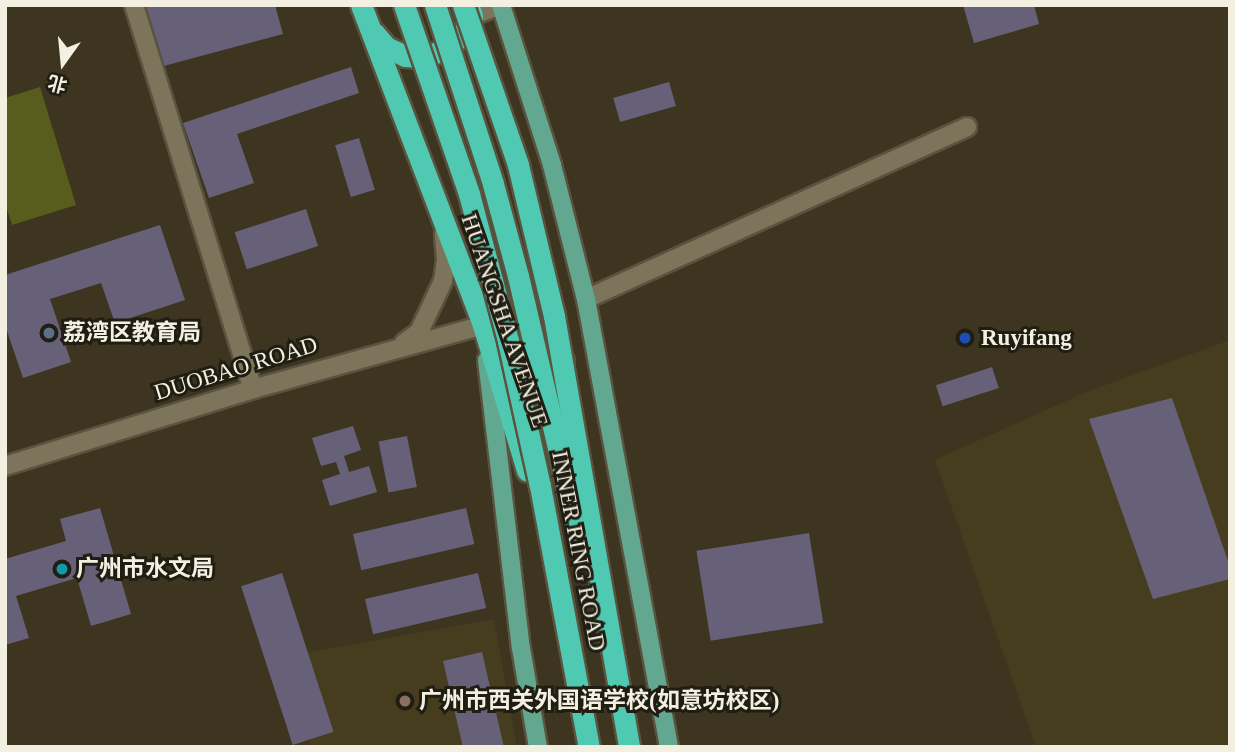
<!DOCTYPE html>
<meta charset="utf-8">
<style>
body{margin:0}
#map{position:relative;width:1235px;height:752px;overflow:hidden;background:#3d351f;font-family:"Times New Roman","Noto Sans SC",serif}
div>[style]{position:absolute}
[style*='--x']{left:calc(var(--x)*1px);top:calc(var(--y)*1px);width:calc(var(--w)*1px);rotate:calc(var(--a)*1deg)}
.built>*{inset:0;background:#463d1f}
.green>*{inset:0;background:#585d1e}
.building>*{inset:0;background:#666179;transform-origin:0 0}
.roads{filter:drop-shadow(2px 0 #5a533f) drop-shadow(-2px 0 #5a533f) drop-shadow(0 2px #5a533f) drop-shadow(0 -2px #5a533f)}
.minor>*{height:18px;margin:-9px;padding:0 9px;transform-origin:9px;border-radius:9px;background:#7c745b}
.major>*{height:18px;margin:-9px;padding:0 9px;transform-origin:9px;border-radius:9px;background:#62a78f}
.highway>*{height:21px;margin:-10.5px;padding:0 10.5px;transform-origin:10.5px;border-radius:10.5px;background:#50c9b2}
.bridges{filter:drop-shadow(2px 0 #5a533f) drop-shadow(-2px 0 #5a533f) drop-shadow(0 2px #5a533f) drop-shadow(0 -2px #5a533f)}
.highway-bridge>*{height:21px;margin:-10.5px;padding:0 10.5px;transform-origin:10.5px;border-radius:10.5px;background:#50c9b2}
.dots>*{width:19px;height:19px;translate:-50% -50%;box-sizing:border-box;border:4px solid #201d13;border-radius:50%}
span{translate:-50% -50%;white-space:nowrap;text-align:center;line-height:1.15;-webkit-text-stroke:6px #201d13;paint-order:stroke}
.street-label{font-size:23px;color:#f3efe1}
.poi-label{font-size:23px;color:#f3efe1;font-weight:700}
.left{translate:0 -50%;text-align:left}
.frame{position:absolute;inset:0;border:7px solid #f3efe1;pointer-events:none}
.north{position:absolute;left:28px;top:28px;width:70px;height:70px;-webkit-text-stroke:5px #201d13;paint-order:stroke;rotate:195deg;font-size:19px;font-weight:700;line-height:28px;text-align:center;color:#f3efe1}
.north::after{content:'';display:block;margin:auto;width:24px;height:32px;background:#f3efe1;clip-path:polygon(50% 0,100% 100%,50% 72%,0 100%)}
</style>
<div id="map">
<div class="built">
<i style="clip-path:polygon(1230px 340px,1230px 747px,1036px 747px,935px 460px,1086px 392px)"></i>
<i style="clip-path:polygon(494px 619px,517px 747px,310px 747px,293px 655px)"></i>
</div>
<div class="green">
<i style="clip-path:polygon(40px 87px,76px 205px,12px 225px,5px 203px,5px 98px)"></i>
</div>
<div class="building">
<i style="clip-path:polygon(142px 5px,275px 5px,283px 34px,160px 67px)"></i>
<i style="clip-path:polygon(963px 5px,1034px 5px,1039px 24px,974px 43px)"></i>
<i style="clip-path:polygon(351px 67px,359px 93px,237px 134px,254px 183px,209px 198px,183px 123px)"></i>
<i style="left:669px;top:82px;width:25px;height:58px;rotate:74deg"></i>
<i style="left:359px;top:138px;width:54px;height:25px;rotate:73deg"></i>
<i style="left:306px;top:209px;width:39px;height:75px;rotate:72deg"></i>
<i style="clip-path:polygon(160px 225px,185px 300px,115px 323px,101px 283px,50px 299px,71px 362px,23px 378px,5px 325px,5px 275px)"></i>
<i style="left:992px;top:367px;width:22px;height:59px;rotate:72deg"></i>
<i style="clip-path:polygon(1172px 398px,1230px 567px,1230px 579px,1153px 599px,1089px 419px)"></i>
<i style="clip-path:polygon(353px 426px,361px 450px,344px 456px,349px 472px,369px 466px,377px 492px,330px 506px,322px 480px,340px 474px,336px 462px,321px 466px,312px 438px)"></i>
<i style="left:407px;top:436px;width:52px;height:29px;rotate:79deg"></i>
<i style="clip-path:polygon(100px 508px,131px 614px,91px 626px,77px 578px,16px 596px,29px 638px,5px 645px,5px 559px,66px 541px,60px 519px)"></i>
<i style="left:466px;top:508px;width:37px;height:116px;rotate:77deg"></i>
<i style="left:809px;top:533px;width:91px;height:114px;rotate:81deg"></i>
<i style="left:282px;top:573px;width:167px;height:43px;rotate:72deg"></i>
<i style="left:478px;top:573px;width:36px;height:116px;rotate:77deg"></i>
<i style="left:482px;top:652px;width:98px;height:40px;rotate:77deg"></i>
</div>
<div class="roads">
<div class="minor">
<i style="--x:134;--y:5;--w:402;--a:72.8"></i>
<i style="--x:472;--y:16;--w:31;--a:-21"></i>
<i style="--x:586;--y:299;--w:418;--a:-24.3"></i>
<i style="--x:404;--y:343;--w:19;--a:-36"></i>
<i style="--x:419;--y:332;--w:56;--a:-64.8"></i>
<i style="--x:443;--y:281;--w:22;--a:-82"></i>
<i style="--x:446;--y:259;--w:25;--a:-95"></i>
<i style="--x:5;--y:466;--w:260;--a:-17.2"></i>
<i style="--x:253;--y:389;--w:239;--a:-15.5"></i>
<i style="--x:483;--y:325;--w:52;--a:12.2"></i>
<i style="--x:534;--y:336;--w:39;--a:38"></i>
</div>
<div class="major">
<i style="--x:501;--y:5;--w:168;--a:72.3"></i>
<i style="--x:552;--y:165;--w:138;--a:75.8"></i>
<i style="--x:586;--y:299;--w:456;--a:79.5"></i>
<i style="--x:487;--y:360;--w:290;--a:83.3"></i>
<i style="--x:521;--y:648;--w:100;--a:80.3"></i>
</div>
<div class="highway">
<i style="--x:361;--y:5;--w:342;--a:69.1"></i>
<i style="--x:483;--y:325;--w:152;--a:73.2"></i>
<i style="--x:374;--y:33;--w:18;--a:49"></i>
<i style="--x:386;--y:47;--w:21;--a:25"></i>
<i style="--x:405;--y:56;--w:15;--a:4"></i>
<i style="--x:420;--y:57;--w:20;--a:-15"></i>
<i style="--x:439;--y:52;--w:28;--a:-35"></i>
<i style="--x:462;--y:36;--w:22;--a:-63"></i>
<i style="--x:472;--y:16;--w:4;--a:-104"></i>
</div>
</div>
<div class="bridges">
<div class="highway-bridge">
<i style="--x:404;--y:5;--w:200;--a:71"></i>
<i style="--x:469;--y:194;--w:152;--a:75.1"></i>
<i style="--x:508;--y:341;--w:148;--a:77.6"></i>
<i style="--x:540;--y:486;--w:266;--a:79.4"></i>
<i style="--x:435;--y:5;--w:188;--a:72"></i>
<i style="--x:493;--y:184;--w:95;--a:74.8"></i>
<i style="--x:518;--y:276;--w:281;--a:76.9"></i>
<i style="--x:463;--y:5;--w:169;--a:71"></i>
<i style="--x:518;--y:165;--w:155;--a:76.6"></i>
<i style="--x:554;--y:316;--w:437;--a:80.1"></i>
</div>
</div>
<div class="dots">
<i style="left:49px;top:333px;background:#5c6f8a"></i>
<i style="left:965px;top:338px;background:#1a4fb4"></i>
<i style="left:62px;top:569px;background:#0f9aa8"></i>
<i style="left:405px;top:701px;background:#8d6e63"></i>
</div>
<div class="street-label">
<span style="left:504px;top:321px;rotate:71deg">HUANGSHA AVENUE</span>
<span style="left:236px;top:369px;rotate:-17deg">DUOBAO ROAD</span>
<span style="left:578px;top:551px;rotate:79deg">INNER RING ROAD</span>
</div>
<div class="poi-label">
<span class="left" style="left:63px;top:333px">荔湾区教育局</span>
<span class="left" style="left:981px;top:338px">Ruyifang</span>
<span class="left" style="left:76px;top:569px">广州市水文局</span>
<span class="left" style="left:419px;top:701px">广州市西关外国语学校(如意坊校区)</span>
</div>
<div class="frame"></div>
<div class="north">北</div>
</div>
